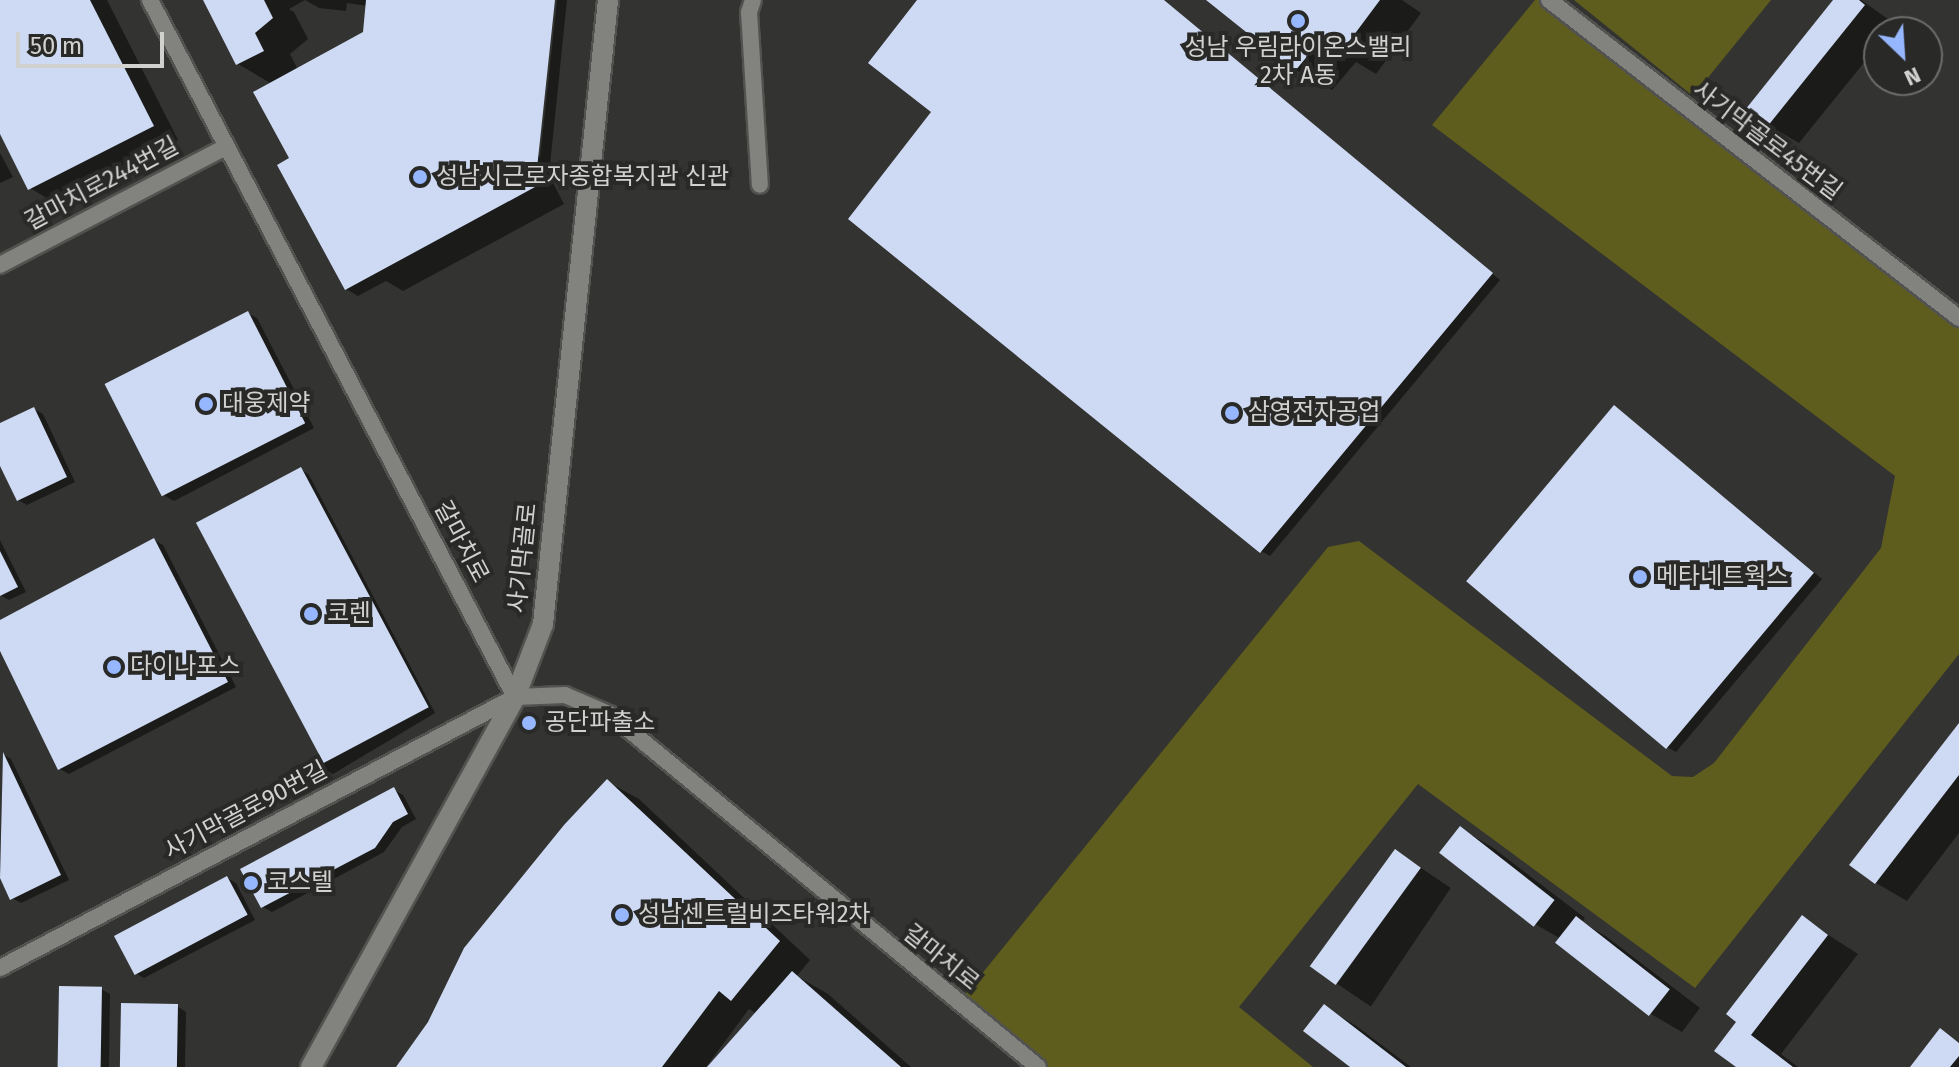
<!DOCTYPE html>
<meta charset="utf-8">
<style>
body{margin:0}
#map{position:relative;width:1959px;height:1067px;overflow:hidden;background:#333331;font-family:"Fira Sans","Noto Sans KR",sans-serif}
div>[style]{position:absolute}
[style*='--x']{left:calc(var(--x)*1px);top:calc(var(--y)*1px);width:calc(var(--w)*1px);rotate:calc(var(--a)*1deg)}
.green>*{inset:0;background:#5f5d1d}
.shadow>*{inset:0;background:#0007;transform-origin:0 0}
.building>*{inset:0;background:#cedaf3;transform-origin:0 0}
.roads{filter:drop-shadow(2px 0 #525250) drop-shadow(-2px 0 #525250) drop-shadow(0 2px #525250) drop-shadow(0 -2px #525250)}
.minor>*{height:16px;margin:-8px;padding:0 8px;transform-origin:8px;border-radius:8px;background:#82827e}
.tertiary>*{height:20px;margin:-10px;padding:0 10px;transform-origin:10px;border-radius:10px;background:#82827e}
.dots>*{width:22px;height:22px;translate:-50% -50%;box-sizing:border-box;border:4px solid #292927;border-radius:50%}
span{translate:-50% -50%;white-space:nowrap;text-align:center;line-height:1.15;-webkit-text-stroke:8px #292927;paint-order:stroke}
.poi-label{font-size:24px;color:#d1d1d0}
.left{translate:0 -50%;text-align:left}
.street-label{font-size:24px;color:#d1d1d0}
.north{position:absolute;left:1863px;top:16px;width:80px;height:80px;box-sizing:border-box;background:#292927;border:2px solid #6c6c6b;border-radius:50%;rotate:155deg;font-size:22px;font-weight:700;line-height:32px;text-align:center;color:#d1d1d0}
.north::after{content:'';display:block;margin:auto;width:28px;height:36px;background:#96b6fd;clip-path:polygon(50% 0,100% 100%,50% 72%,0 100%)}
.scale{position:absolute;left:16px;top:32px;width:148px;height:36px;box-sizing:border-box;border:4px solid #d1d1d0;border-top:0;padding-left:10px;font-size:24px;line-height:28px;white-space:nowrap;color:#d1d1d0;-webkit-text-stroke:6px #292927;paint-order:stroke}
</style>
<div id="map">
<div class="green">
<i style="clip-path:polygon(1535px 0,1549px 0,1959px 323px,1959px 654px,1695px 988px,1418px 784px,1239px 1007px,1313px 1067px,1039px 1067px,959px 1002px,1328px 547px,1359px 541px,1672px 776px,1693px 777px,1714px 763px,1881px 548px,1895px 476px,1432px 125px)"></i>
<i style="clip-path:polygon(1574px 0,1771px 0,1693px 96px)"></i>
</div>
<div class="shadow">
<i style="clip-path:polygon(0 0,107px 0,178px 140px,55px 203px,30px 188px,0 130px)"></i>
<i style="clip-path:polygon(evenodd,206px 0,553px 0,537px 153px,540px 157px,557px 0,567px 0,549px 175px,564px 204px,403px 291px,386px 281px,358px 296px,346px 289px,292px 159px,272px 84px,238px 64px,206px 0,305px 0,319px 8px,346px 11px,347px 3px,368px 6px,365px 34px,298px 70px,290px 54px,308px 39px,294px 12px,289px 9px,305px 0)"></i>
<i style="clip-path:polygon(919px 0,1164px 0,1500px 280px,1270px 556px,1261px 551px,934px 112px)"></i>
<i style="clip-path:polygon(1209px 0,1402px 0,1421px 13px,1376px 74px,1356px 62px,1332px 90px,1296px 70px)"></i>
<i style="clip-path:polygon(1836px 0,1861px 0,1895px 24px,1888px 32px,1879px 32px,1879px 44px,1799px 143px,1768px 125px)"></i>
<i style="clip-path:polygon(0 153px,13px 177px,0 183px)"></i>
<i style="clip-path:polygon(248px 313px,257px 318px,314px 428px,174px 501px,165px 496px)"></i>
<i style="clip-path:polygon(34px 409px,43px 414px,75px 482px,27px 505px,18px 500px,0 461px,0 425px)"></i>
<i style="clip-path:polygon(1623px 413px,1822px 579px,1676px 752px,1667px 747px)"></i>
<i style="clip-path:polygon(301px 469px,309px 475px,435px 713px,333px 774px,324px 769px)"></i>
<i style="clip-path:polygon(0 540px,26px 592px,9px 600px,0 595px)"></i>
<i style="clip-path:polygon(154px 540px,163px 545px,236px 687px,69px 774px,60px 769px,0 647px,0 622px)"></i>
<i style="clip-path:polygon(1959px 726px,1959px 833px,1907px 901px,1876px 883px)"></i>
<i style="clip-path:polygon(3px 754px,11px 759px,69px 880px,21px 903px,12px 898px,0 874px)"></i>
<i style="clip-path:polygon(608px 782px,639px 799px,810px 960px,797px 976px,828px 994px,911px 1067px,711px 1067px,757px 1014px,749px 1009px,706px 1067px,398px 1067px)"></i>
<i style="clip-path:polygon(394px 790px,403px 795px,416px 819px,402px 827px,384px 852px,272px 912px,263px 907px)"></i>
<i style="clip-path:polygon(1461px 829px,1492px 847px,1585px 918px,1582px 922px,1607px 937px,1700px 1008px,1682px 1032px,1651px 1014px,1561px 939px,1535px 924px)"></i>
<i style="left:1396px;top:851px;width:66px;height:143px;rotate:34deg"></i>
<i style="clip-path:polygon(227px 878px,236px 883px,255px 920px,144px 978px,135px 973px)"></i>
<i style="clip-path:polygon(1802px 918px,1858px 954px,1781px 1054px,1798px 1067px,1739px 1067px,1739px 1022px)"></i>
<i style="clip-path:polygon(101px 989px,110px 994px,109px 1067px,60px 1067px)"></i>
<i style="clip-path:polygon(177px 1006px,186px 1012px,185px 1067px,121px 1067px)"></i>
<i style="clip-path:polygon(1324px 1007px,1355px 1025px,1411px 1067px,1353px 1067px)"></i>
<i style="clip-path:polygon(1940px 1031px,1959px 1042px,1959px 1067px,1913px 1067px)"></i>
</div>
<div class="building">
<i style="clip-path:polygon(0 0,90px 0,154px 126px,28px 190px,0 134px)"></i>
<i style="clip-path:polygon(203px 0,264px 0,273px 18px,255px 33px,264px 51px,236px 65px)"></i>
<i style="clip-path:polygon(366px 0,555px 0,535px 187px,345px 290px,277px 165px,289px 158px,253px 92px,363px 32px)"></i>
<i style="clip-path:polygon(917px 0,1164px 0,1493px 273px,1260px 553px,848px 219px,931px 112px,868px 63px)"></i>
<i style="clip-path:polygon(1206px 0,1380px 0,1339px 55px,1320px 41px,1295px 71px)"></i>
<i style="clip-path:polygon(1833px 0,1859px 0,1865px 5px,1767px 127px,1745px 110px)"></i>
<i style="left:248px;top:311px;width:126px;height:161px;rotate:63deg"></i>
<i style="left:1614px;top:405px;width:261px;height:230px;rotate:40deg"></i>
<i style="clip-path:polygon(34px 407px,67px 477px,17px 501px,0 466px,0 423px)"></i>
<i style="left:301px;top:467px;width:272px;height:119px;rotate:62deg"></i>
<i style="clip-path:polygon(154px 538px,228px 682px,58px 770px,0 651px,0 620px)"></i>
<i style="clip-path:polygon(0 551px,18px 587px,0 596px)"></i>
<i style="clip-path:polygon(1959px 723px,1959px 775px,1875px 884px,1849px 865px)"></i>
<i style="clip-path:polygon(3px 752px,61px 875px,10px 900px,0 878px)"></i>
<i style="clip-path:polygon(607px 779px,780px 941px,731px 1001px,719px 991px,662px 1067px,396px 1067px,428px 1022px,464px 948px,564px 825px)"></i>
<i style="clip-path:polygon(394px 787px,408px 814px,393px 822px,375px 848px,261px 908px,240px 869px)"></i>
<i style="left:1460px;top:826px;width:120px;height:34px;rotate:38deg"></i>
<i style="left:1395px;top:849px;width:32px;height:145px;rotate:36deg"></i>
<i style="left:227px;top:876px;width:44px;height:128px;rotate:62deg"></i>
<i style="clip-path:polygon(1802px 915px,1828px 935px,1751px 1035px,1793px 1067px,1736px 1067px,1714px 1051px,1736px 1022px,1726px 1014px)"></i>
<i style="left:1576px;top:916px;width:119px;height:34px;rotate:38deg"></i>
<i style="clip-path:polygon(792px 971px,901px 1067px,707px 1067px)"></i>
<i style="left:59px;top:986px;width:43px;height:81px;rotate:1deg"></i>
<i style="left:121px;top:1003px;width:57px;height:64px;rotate:1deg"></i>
<i style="clip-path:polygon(1324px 1004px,1406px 1067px,1350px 1067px,1303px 1031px)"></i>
<i style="clip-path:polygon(1940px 1028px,1959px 1043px,1959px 1056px,1950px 1067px,1910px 1067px)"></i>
</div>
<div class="roads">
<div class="minor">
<i style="--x:150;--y:0;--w:787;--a:62.36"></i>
<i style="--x:753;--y:0;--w:13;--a:108"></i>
<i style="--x:749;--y:12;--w:173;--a:86.4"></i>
<i style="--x:1549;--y:0;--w:519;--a:37.8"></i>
<i style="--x:0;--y:265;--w:255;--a:-27.6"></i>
<i style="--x:0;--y:968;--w:582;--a:-27.75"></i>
<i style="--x:515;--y:697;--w:50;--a:-2.3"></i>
<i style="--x:565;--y:695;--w:50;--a:23.5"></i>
<i style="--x:611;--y:715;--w:553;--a:39.5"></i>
</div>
<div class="tertiary">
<i style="--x:311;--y:1067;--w:423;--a:-61.1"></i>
<i style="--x:515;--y:697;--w:78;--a:-69"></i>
<i style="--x:543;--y:624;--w:627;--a:-84.05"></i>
</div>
</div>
<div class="dots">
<i style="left:1298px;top:21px;background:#96b6fd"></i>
<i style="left:420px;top:177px;background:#96b6fd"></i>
<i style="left:206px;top:404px;background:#96b6fd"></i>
<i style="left:1232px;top:413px;background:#96b6fd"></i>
<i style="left:1640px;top:577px;background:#96b6fd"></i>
<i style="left:311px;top:614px;background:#96b6fd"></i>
<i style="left:114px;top:667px;background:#96b6fd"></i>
<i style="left:529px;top:723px;background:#96b6fd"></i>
<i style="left:251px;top:883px;background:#96b6fd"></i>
<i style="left:622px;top:915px;background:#96b6fd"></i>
</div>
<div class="poi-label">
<span style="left:1298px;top:62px">성남 우림라이온스밸리<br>2차 A동</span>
<span class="left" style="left:436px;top:177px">성남시근로자종합복지관 신관</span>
<span class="left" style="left:222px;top:404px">대웅제약</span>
<span class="left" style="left:1248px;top:413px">삼영전자공업</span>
<span class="left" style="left:1656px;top:577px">메타네트웍스</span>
<span class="left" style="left:327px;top:614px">코렌</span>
<span class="left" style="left:130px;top:667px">다이나포스</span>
<span class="left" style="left:545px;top:723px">공단파출소</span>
<span class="left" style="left:267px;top:883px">코스텔</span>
<span class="left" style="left:638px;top:915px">성남센트럴비즈타워2차</span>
</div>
<div class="street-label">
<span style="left:1767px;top:141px;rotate:37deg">사기막골로45번길</span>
<span style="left:102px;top:184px;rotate:-28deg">갈마치로244번길</span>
<span style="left:461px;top:542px;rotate:62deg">갈마치로</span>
<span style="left:523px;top:558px;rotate:-84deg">사기막골로</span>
<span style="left:246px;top:811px;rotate:-28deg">사기막골로90번길</span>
<span style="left:941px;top:958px;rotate:39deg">갈마치로</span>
</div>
<div class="north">N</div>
<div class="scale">50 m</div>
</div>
